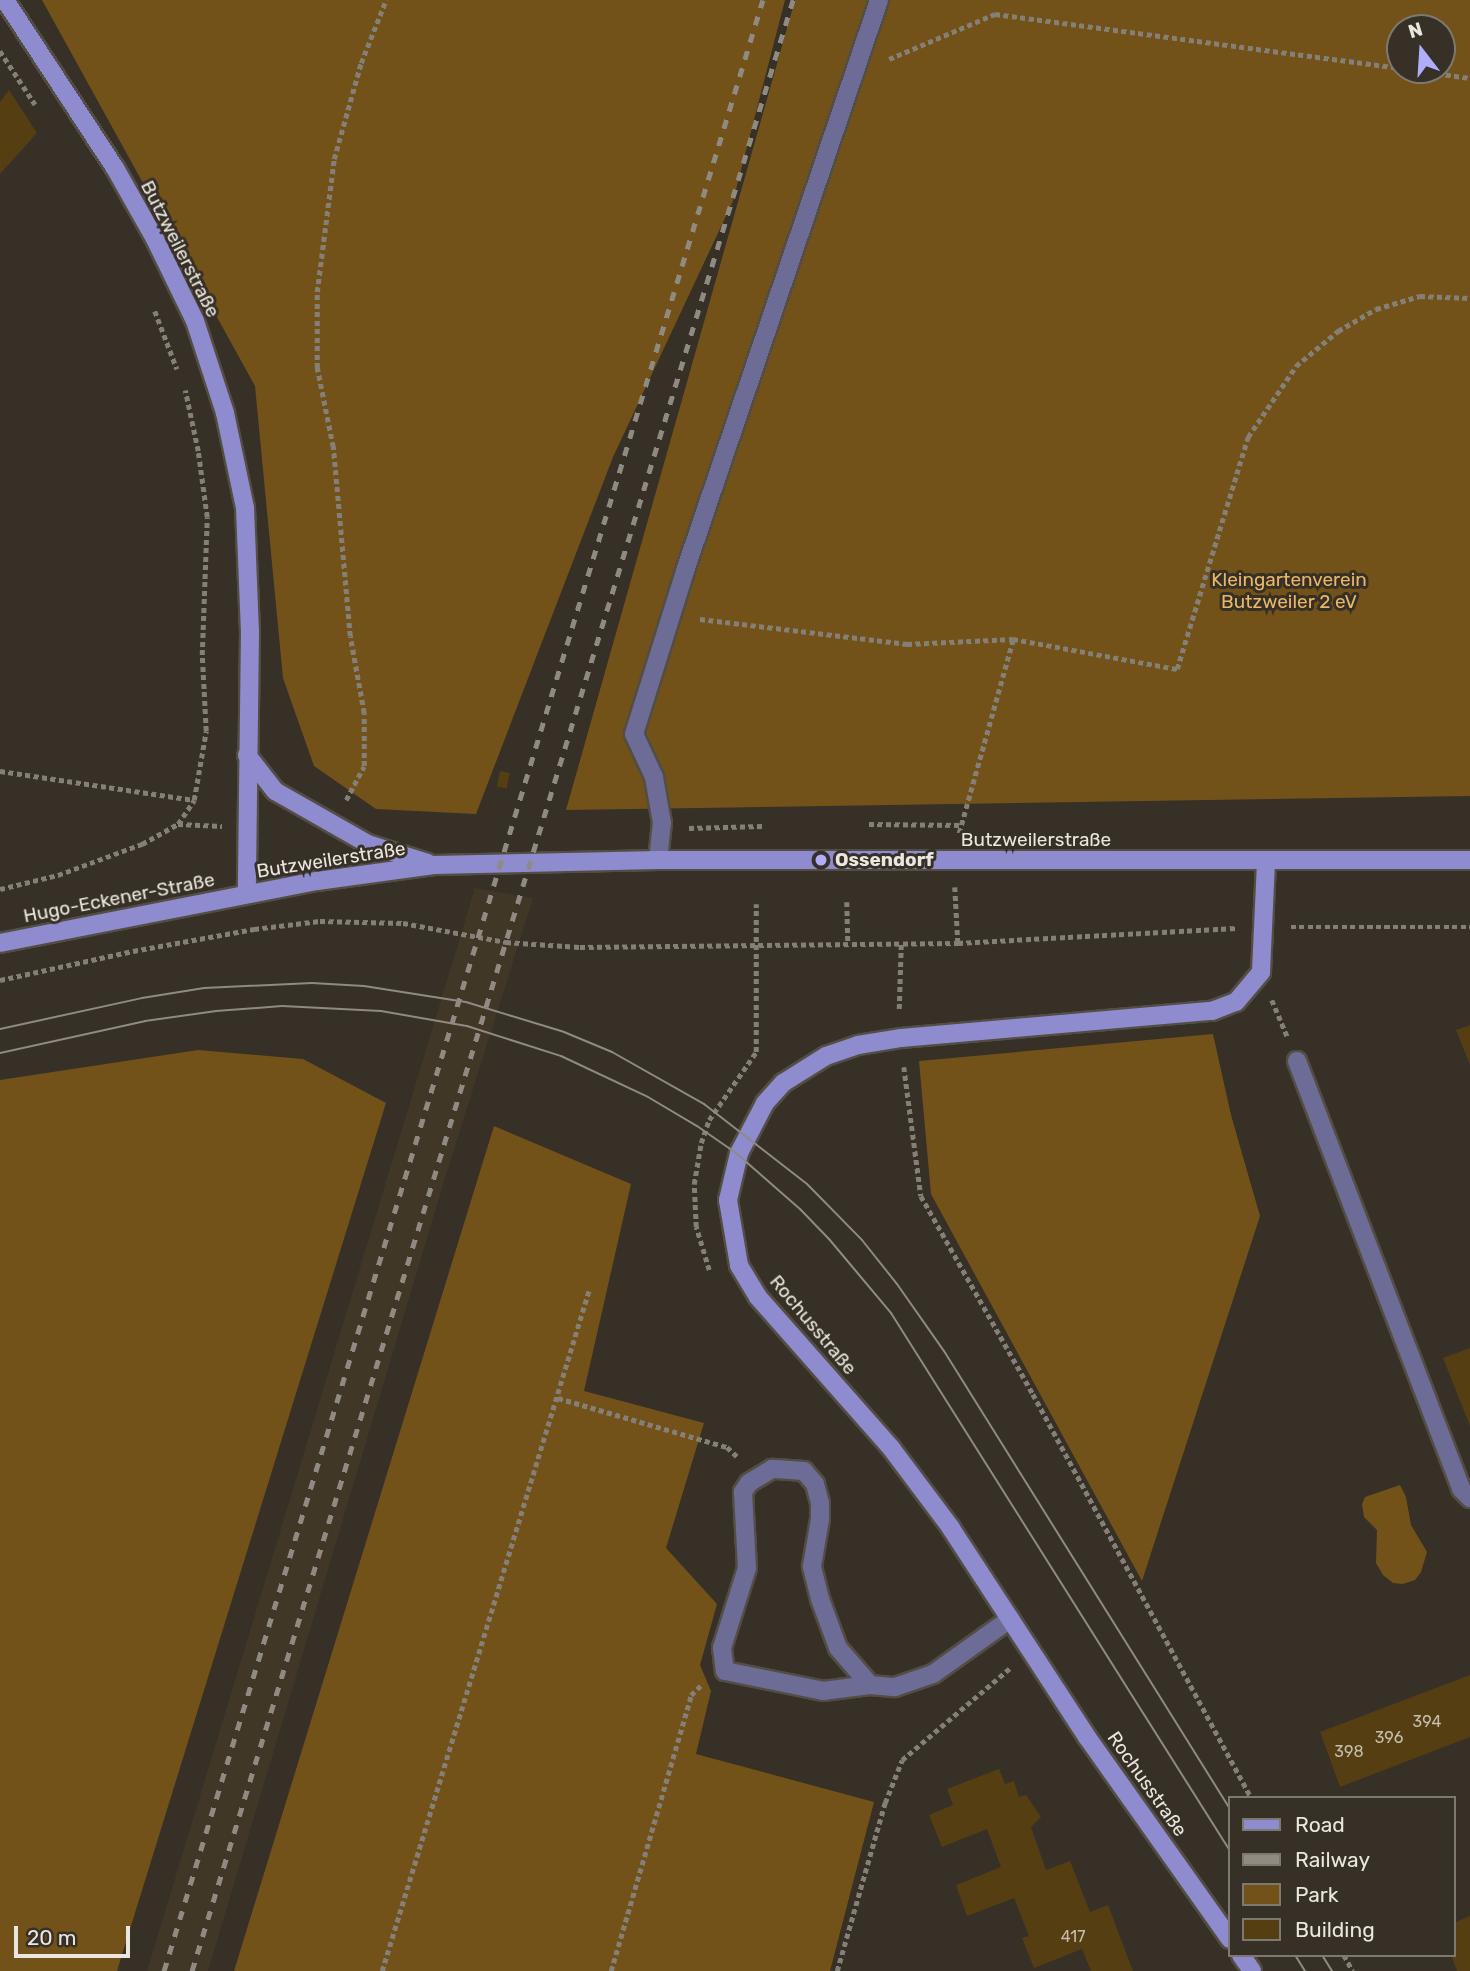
<!DOCTYPE html>
<meta charset="utf-8">
<style>
body{margin:0}
#map{position:relative;width:1470px;height:1971px;overflow:hidden;background:#363026;font-family:Rubik,sans-serif}
div>[style]{position:absolute}
[style*='--x']{left:calc(var(--x)*1px);top:calc(var(--y)*1px);width:calc(var(--w)*1px);rotate:calc(var(--a)*1deg)}
.built>*{inset:0;background:#413727}
.green>*{inset:0;background:#735219}
.building>*{inset:0;background:#563e13;transform-origin:0 0}
.path>*{height:4.5px;margin-top:-2.25px;transform-origin:0;background:repeating-linear-gradient(90deg,#858077 0 5px,transparent 0 8.5px)}
.roads{filter:drop-shadow(2px 0 #534d44) drop-shadow(-2px 0 #534d44) drop-shadow(0 2px #534d44) drop-shadow(0 -2px #534d44)}
.lane>*{height:18px;margin:-9px;padding:0 9px;transform-origin:9px;border-radius:9px;background:#6c6c96}
.secondary>*{height:18px;margin:-9px;padding:0 9px;transform-origin:9px;border-radius:9px;background:#8e8ccf}
.tram>*{height:2px;margin:-1px;padding:0 1px;transform-origin:1px;border-radius:1px;background:#8f8a82}
.rail>*{height:5px;margin-top:-2.5px;transform-origin:0;background:repeating-linear-gradient(90deg,#8f8a82 0 9px,transparent 0 18px)}
.dots>*{width:19px;height:19px;translate:-50% -50%;box-sizing:border-box;border:4px solid #363026;border-radius:50%}
span{translate:-50% -50%;white-space:nowrap;text-align:center;line-height:1.15;-webkit-text-stroke:6px #363026;paint-order:stroke}
.number-label{font-size:16px;color:#c6bdad}
.number-label span{-webkit-text-stroke-width:0}
.street-label{font-size:19px;color:#ebe7e0}
.park-label{font-size:19px;color:#e9b767}
.poi-label{font-size:19px;color:#ebe7e0;font-weight:700}
.left{translate:0 -50%;text-align:left}
.legend{position:absolute;left:1228px;top:1796px;width:228px;height:161px;box-sizing:border-box;background:#363026;border:2px solid #7e7970;margin:0;padding:9px 12px;list-style:none;font-size:21px;color:#ebe7e0}
.legend li{display:flex;align-items:center;gap:14px;height:35px}
.legend b{width:35px;border:2px solid #7e7970}
.north{position:absolute;left:1386px;top:14px;width:70px;height:70px;box-sizing:border-box;background:#363026;border:2px solid #7e7970;border-radius:50%;rotate:343deg;font-size:19px;font-weight:700;line-height:28px;text-align:center;color:#ebe7e0}
.north::after{content:'';display:block;margin:auto;width:24px;height:32px;background:#b0aefa;clip-path:polygon(50% 0,100% 100%,50% 72%,0 100%)}
.scale{position:absolute;left:14px;top:1926px;width:116px;height:32px;box-sizing:border-box;border:4px solid #ebe7e0;border-top:0;padding-left:9px;font-size:21px;line-height:24px;white-space:nowrap;color:#ebe7e0;-webkit-text-stroke:5px #363026;paint-order:stroke}
</style>
<div id="map">
<div class="built">
<i style="clip-path:polygon(475px 888px,533px 898px,445px 1178px,208px 1971px,147px 1971px)"></i>
</div>
<div class="green">
<i style="clip-path:polygon(42px 0,785px 0,733px 201px,613px 457px,476px 814px,376px 809px,314px 766px,283px 678px,255px 386px)"></i>
<i style="clip-path:polygon(evenodd,795px 0,1470px 0,1470px 796px,566px 810px,795px 0,1400px 28px,1442px 28px,1442px 70px,1400px 70px,1400px 28px)"></i>
<i style="clip-path:polygon(1213px 1034px,1231px 1115px,1260px 1216px,1142px 1581px,931px 1194px,919px 1061px)"></i>
<i style="clip-path:polygon(198px 1050px,303px 1059px,386px 1103px,117px 1971px,0 1971px,0 1080px)"></i>
<i style="clip-path:polygon(494px 1126px,631px 1184px,584px 1391px,704px 1423px,666px 1548px,717px 1604px,700px 1665px,711px 1691px,696px 1754px,874px 1802px,830px 1971px,234px 1971px)"></i>
<i style="clip-path:polygon(1400px 1485px,1406px 1497px,1411px 1525px,1427px 1552px,1421px 1572px,1415px 1580px,1403px 1584px,1393px 1583px,1383px 1575px,1376px 1563px,1377px 1530px,1364px 1517px,1362px 1504px,1365px 1497px)"></i>
</div>
<div class="building">
<i style="clip-path:polygon(9px 90px,37px 133px,0 174px,0 102px)"></i>
<i style="left:500px;top:771px;width:10px;height:16px;rotate:11deg"></i>
<i style="clip-path:polygon(1470px 1025px,1470px 1065px,1456px 1030px)"></i>
<i style="clip-path:polygon(1470px 1348px,1470px 1426px,1443px 1358px)"></i>
<i style="clip-path:polygon(1470px 1675px,1470px 1737px,1340px 1787px,1320px 1732px)"></i>
<i style="clip-path:polygon(999px 1769px,1005px 1784px,1014px 1781px,1019px 1797px,1026px 1795px,1041px 1817px,1031px 1827px,1046px 1870px,1070px 1861px,1090px 1912px,1108px 1905px,1133px 1971px,1091px 1971px,1082px 1949px,1034px 1968px,1022px 1938px,1029px 1936px,1014px 1898px,967px 1916px,956px 1885px,1001px 1867px,987px 1829px,942px 1847px,929px 1815px,953px 1805px,947px 1789px)"></i>
<i style="clip-path:polygon(1470px 1916px,1470px 1971px,1457px 1971px,1451px 1955px,1454px 1955px,1454px 1923px)"></i>
</div>
<div class="path">
<i style="--x:0;--y:51;--w:64;--a:56.6"></i>
<i style="--x:889;--y:59;--w:115;--a:-23"></i>
<i style="--x:995;--y:14;--w:409;--a:7.6"></i>
<i style="--x:1412;--y:70;--w:59;--a:7.9"></i>
<i style="--x:155;--y:311;--w:62;--a:69.2"></i>
<i style="--x:700;--y:619;--w:209;--a:6.9"></i>
<i style="--x:907;--y:644;--w:106;--a:-2.7"></i>
<i style="--x:0;--y:771;--w:196;--a:8.5"></i>
<i style="--x:346;--y:800;--w:38;--a:-62"></i>
<i style="--x:364;--y:766;--w:53;--a:-90"></i>
<i style="--x:364;--y:713;--w:78;--a:-100.3"></i>
<i style="--x:350;--y:636;--w:190;--a:-95.1"></i>
<i style="--x:333;--y:447;--w:81;--a:-101.4"></i>
<i style="--x:317;--y:368;--w:76;--a:-90"></i>
<i style="--x:317;--y:292;--w:134;--a:-82.7"></i>
<i style="--x:334;--y:159;--w:100;--a:-74.3"></i>
<i style="--x:361;--y:63;--w:68;--a:-68.4"></i>
<i style="--x:178;--y:824;--w:44;--a:2.6"></i>
<i style="--x:869;--y:824;--w:92;--a:0.6"></i>
<i style="--x:689;--y:828;--w:73;--a:-1.6"></i>
<i style="--x:959;--y:833;--w:201;--a:-74.4"></i>
<i style="--x:1013;--y:639;--w:167;--a:10.4"></i>
<i style="--x:1177;--y:669;--w:243;--a:-73"></i>
<i style="--x:1248;--y:437;--w:86;--a:-55.9"></i>
<i style="--x:1296;--y:366;--w:55;--a:-39.8"></i>
<i style="--x:1338;--y:331;--w:44;--a:-30.1"></i>
<i style="--x:1376;--y:309;--w:46;--a:-16.5"></i>
<i style="--x:1420;--y:296;--w:50;--a:2.3"></i>
<i style="--x:955;--y:887;--w:56;--a:86.9"></i>
<i style="--x:0;--y:889;--w:60;--a:-13.6"></i>
<i style="--x:58;--y:875;--w:90;--a:-20.3"></i>
<i style="--x:142;--y:844;--w:41;--a:-29.1"></i>
<i style="--x:178;--y:824;--w:29;--a:-56"></i>
<i style="--x:194;--y:800;--w:70;--a:-80.1"></i>
<i style="--x:206;--y:731;--w:76;--a:-93"></i>
<i style="--x:202;--y:655;--w:138;--a:-87.9"></i>
<i style="--x:207;--y:517;--w:67;--a:-97.8"></i>
<i style="--x:198;--y:451;--w:62;--a:-102"></i>
<i style="--x:847;--y:902;--w:42;--a:88.6"></i>
<i style="--x:1291;--y:927;--w:179;--a:0"></i>
<i style="--x:0;--y:980;--w:136;--a:-12.3"></i>
<i style="--x:133;--y:951;--w:123;--a:-10.3"></i>
<i style="--x:254;--y:929;--w:66;--a:-6.9"></i>
<i style="--x:320;--y:921;--w:83;--a:1.4"></i>
<i style="--x:403;--y:923;--w:105;--a:10.5"></i>
<i style="--x:506;--y:942;--w:74;--a:3.9"></i>
<i style="--x:580;--y:947;--w:378;--a:-0.6"></i>
<i style="--x:958;--y:943;--w:279;--a:-3.1"></i>
<i style="--x:1272;--y:1000;--w:41;--a:67.2"></i>
<i style="--x:899;--y:1009;--w:65;--a:-88.2"></i>
<i style="--x:904;--y:1067;--w:130;--a:82.5"></i>
<i style="--x:921;--y:1196;--w:227;--a:60.5"></i>
<i style="--x:1033;--y:1394;--w:459;--a:61.6"></i>
<i style="--x:709;--y:1270;--w:45;--a:-106.8"></i>
<i style="--x:696;--y:1227;--w:43;--a:-92.7"></i>
<i style="--x:694;--y:1184;--w:42;--a:-80.3"></i>
<i style="--x:701;--y:1143;--w:24;--a:-71"></i>
<i style="--x:709;--y:1120;--w:83;--a:-55.3"></i>
<i style="--x:756;--y:1052;--w:148;--a:-90"></i>
<i style="--x:558;--y:1398;--w:176;--a:16.2"></i>
<i style="--x:727;--y:1447;--w:16;--a:43"></i>
<i style="--x:1344;--y:1955;--w:18;--a:61"></i>
<i style="--x:382;--y:1971;--w:712;--a:-73.09"></i>
<i style="--x:611;--y:1971;--w:287;--a:-73.8"></i>
<i style="--x:691;--y:1695;--w:17;--a:-45"></i>
<i style="--x:837;--y:1971;--w:175;--a:-74.1"></i>
<i style="--x:885;--y:1803;--w:46;--a:-68.4"></i>
<i style="--x:902;--y:1760;--w:142;--a:-40.4"></i>
</div>
<div class="roads">
<div class="lane">
<i style="--x:658;--y:860;--w:37;--a:-84"></i>
<i style="--x:662;--y:823;--w:47;--a:-99.9"></i>
<i style="--x:654;--y:777;--w:47;--a:-114.9"></i>
<i style="--x:634;--y:734;--w:171;--a:-72.6"></i>
<i style="--x:685;--y:571;--w:603;--a:-71.23"></i>
<i style="--x:1297;--y:1061;--w:458;--a:69"></i>
<i style="--x:1461;--y:1489;--w:13;--a:45"></i>
<i style="--x:870;--y:1685;--w:49;--a:-130.9"></i>
<i style="--x:838;--y:1648;--w:52;--a:-110.2"></i>
<i style="--x:820;--y:1599;--w:34;--a:-104"></i>
<i style="--x:812;--y:1566;--w:48;--a:-80.3"></i>
<i style="--x:820;--y:1519;--w:16;--a:-90"></i>
<i style="--x:820;--y:1503;--w:20;--a:-105"></i>
<i style="--x:815;--y:1484;--w:17;--a:-130"></i>
<i style="--x:804;--y:1471;--w:32;--a:-176"></i>
<i style="--x:772;--y:1469;--w:27;--a:149"></i>
<i style="--x:749;--y:1483;--w:11;--a:124"></i>
<i style="--x:743;--y:1492;--w:76;--a:87"></i>
<i style="--x:747;--y:1568;--w:84;--a:107.4"></i>
<i style="--x:722;--y:1648;--w:23;--a:83"></i>
<i style="--x:725;--y:1671;--w:100;--a:11.5"></i>
<i style="--x:823;--y:1691;--w:47;--a:-7.3"></i>
<i style="--x:870;--y:1685;--w:25;--a:5"></i>
<i style="--x:895;--y:1687;--w:40;--a:-18.9"></i>
<i style="--x:933;--y:1674;--w:95;--a:-35.5"></i>
</div>
<div class="secondary">
<i style="--x:5;--y:0;--w:201;--a:56.8"></i>
<i style="--x:115;--y:168;--w:81;--a:60.6"></i>
<i style="--x:155;--y:239;--w:91;--a:64"></i>
<i style="--x:195;--y:321;--w:97;--a:71.9"></i>
<i style="--x:225;--y:413;--w:97;--a:78.1"></i>
<i style="--x:245;--y:508;--w:123;--a:87.7"></i>
<i style="--x:250;--y:631;--w:263;--a:90.7"></i>
<i style="--x:247;--y:755;--w:46;--a:52.1"></i>
<i style="--x:275;--y:791;--w:107;--a:29.7"></i>
<i style="--x:368;--y:844;--w:63;--a:17.6"></i>
<i style="--x:0;--y:943;--w:323;--a:-11.1"></i>
<i style="--x:317;--y:881;--w:118;--a:-7.8"></i>
<i style="--x:434;--y:865;--w:224;--a:-1.3"></i>
<i style="--x:658;--y:860;--w:812;--a:0"></i>
<i style="--x:1230;--y:1939;--w:247;--a:-125.3"></i>
<i style="--x:1087;--y:1737;--w:249;--a:-123.1"></i>
<i style="--x:951;--y:1528;--w:99;--a:-126.8"></i>
<i style="--x:892;--y:1449;--w:203;--a:-131.4"></i>
<i style="--x:758;--y:1297;--w:37;--a:-121"></i>
<i style="--x:739;--y:1265;--w:66;--a:-99.6"></i>
<i style="--x:728;--y:1200;--w:48;--a:-76.8"></i>
<i style="--x:739;--y:1153;--w:56;--a:-62.5"></i>
<i style="--x:765;--y:1103;--w:27;--a:-48"></i>
<i style="--x:783;--y:1083;--w:51;--a:-32.1"></i>
<i style="--x:826;--y:1056;--w:34;--a:-19"></i>
<i style="--x:858;--y:1045;--w:44;--a:-9.2"></i>
<i style="--x:901;--y:1038;--w:312;--a:-5"></i>
<i style="--x:1212;--y:1011;--w:26;--a:-21"></i>
<i style="--x:1236;--y:1002;--w:39;--a:-50"></i>
<i style="--x:1261;--y:972;--w:112;--a:-87.4"></i>
<i style="--x:1241;--y:1955;--w:19;--a:55"></i>
</div>
</div>
<div class="tram">
<i style="--x:0;--y:1029;--w:145;--a:-12.3"></i>
<i style="--x:142;--y:998;--w:63;--a:-9.2"></i>
<i style="--x:204;--y:988;--w:108;--a:-2.7"></i>
<i style="--x:312;--y:983;--w:52;--a:3.3"></i>
<i style="--x:364;--y:986;--w:103;--a:8.9"></i>
<i style="--x:466;--y:1002;--w:102;--a:17"></i>
<i style="--x:564;--y:1032;--w:52;--a:22.6"></i>
<i style="--x:612;--y:1052;--w:106;--a:29.5"></i>
<i style="--x:704;--y:1104;--w:130;--a:37.8"></i>
<i style="--x:807;--y:1184;--w:78;--a:45.5"></i>
<i style="--x:862;--y:1240;--w:56;--a:51.5"></i>
<i style="--x:897;--y:1284;--w:82;--a:55"></i>
<i style="--x:944;--y:1351;--w:540;--a:58.02"></i>
<i style="--x:0;--y:1053;--w:148;--a:-12.4"></i>
<i style="--x:145;--y:1021;--w:72;--a:-8"></i>
<i style="--x:216;--y:1011;--w:66;--a:-4.3"></i>
<i style="--x:282;--y:1006;--w:99;--a:2.9"></i>
<i style="--x:381;--y:1011;--w:87;--a:9.9"></i>
<i style="--x:467;--y:1026;--w:99;--a:17.7"></i>
<i style="--x:561;--y:1056;--w:96;--a:25.2"></i>
<i style="--x:648;--y:1097;--w:57;--a:30.6"></i>
<i style="--x:697;--y:1126;--w:47;--a:34.7"></i>
<i style="--x:736;--y:1153;--w:85;--a:41.2"></i>
<i style="--x:800;--y:1209;--w:42;--a:46"></i>
<i style="--x:829;--y:1239;--w:97;--a:50"></i>
<i style="--x:891;--y:1313;--w:636;--a:57.78"></i>
<i style="--x:1295;--y:1955;--w:19;--a:58"></i>
<i style="--x:1322;--y:1955;--w:19;--a:58"></i>
</div>
<div class="rail">
<i style="--x:164;--y:1971;--w:2060;--a:-73.1"></i>
<i style="--x:192;--y:1971;--w:2061;--a:-73.04"></i>
</div>
<div class="dots">
<i style="left:821px;top:860px;background:#b0aefa"></i>
</div>
<div class="number-label">
<span style="left:1427px;top:1722px">394</span>
<span style="left:1389px;top:1738px">396</span>
<span style="left:1349px;top:1752px">398</span>
<span style="left:1073px;top:1937px">417</span>
</div>
<div class="street-label">
<span style="left:180px;top:249px;rotate:63deg">Butzweilerstraße</span>
<span style="left:1036px;top:840px">Butzweilerstraße</span>
<span style="left:331px;top:860px;rotate:-9deg">Butzweilerstraße</span>
<span style="left:119px;top:898px;rotate:-11deg">Hugo-Eckener-Straße</span>
<span style="left:813px;top:1325px;rotate:50deg">Rochusstraße</span>
<span style="left:1147px;top:1784px;rotate:55deg">Rochusstraße</span>
</div>
<div class="park-label">
<span style="left:1289px;top:591px">Kleingartenverein<br>Butzweiler 2 eV</span>
</div>
<div class="poi-label">
<span class="left" style="left:835px;top:860px">Ossendorf</span>
</div>
<ul class="legend">
<li><b style="height:9px;background:#8e8ccf"></b>Road</li>
<li><b style="height:9px;background:#8f8a82"></b>Railway</li>
<li><b style="height:19px;background:#735219"></b>Park</li>
<li><b style="height:19px;background:#563e13"></b>Building</li>
</ul>
<div class="north">N</div>
<div class="scale">20 m</div>
</div>
